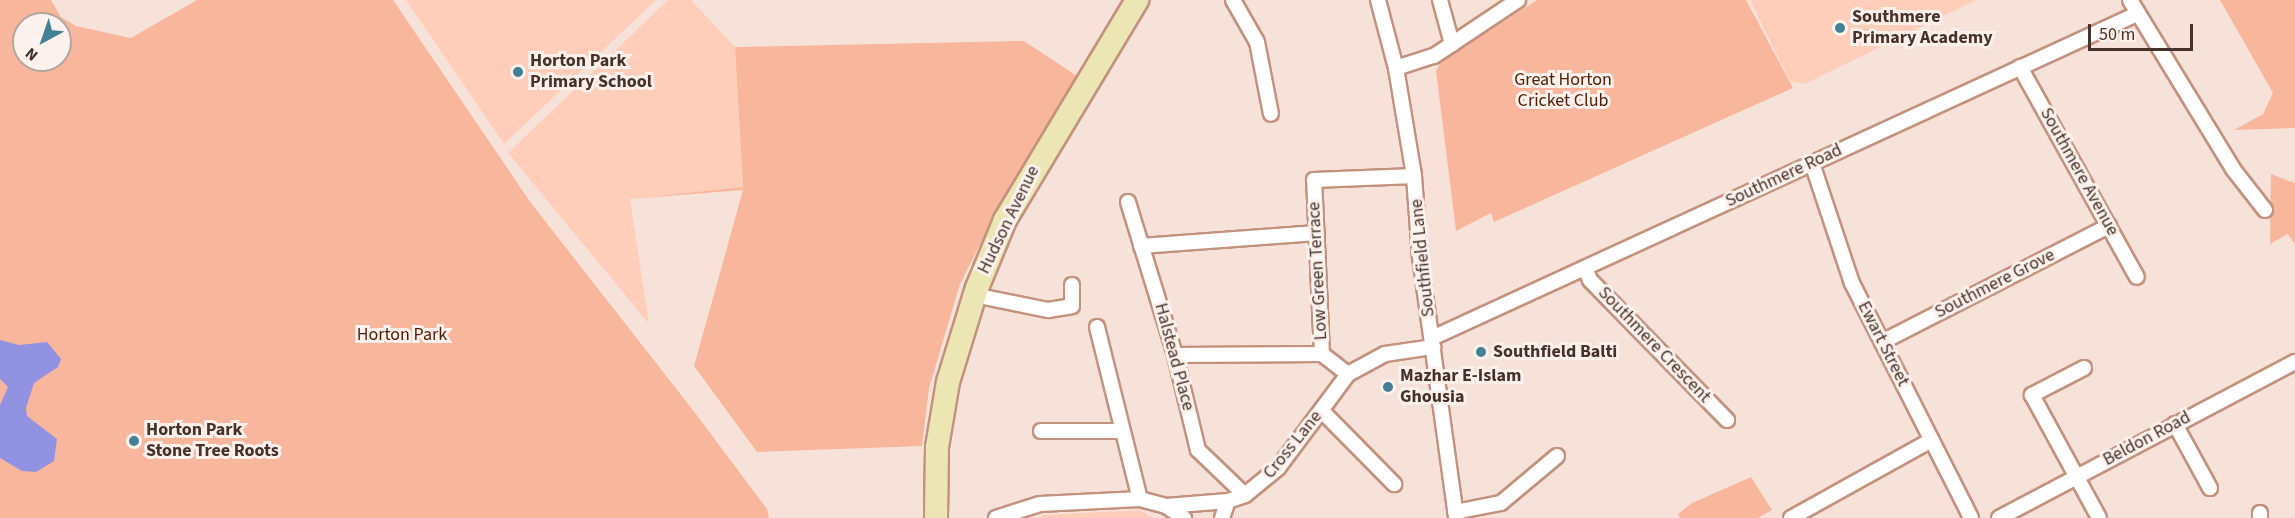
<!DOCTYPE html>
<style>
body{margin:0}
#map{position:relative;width:2295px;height:518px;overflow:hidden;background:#f7e2d9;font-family:"Source Sans 3",sans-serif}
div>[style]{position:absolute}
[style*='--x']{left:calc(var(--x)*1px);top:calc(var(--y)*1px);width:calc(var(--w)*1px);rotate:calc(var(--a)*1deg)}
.built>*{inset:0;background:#feceba}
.green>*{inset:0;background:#f8b79d}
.water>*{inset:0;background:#9292e2}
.roads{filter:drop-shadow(2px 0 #c3927e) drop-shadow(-2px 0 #c3927e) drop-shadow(0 2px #c3927e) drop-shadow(0 -2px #c3927e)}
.street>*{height:14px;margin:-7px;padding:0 7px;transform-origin:7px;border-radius:7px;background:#fff}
.primary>*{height:22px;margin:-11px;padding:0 11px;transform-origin:11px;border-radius:11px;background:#ece6b4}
.dots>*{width:16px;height:16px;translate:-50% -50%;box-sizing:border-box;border:3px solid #fcf1ed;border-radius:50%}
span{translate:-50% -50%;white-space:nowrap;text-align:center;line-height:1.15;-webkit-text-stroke:6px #fcf1ed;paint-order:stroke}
.poi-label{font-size:18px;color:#46322a;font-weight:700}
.left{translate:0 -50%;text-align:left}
.park-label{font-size:18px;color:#521c02}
.street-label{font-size:18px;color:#46322a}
.north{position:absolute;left:12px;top:12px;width:60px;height:60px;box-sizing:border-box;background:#fcf1ed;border:2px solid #b3a59f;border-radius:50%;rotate:220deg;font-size:16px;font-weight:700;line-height:24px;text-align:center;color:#46322a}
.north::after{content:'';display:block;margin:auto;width:21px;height:27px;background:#418095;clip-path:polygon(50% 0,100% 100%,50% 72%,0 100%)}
.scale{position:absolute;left:2088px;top:24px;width:105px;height:27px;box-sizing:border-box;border:3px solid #46322a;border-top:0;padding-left:8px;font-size:18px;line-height:21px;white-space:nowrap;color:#46322a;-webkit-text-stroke:4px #fcf1ed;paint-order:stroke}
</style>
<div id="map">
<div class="built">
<i style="clip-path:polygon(406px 0,656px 0,504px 144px)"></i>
<i style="clip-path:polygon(668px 0,691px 0,735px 47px,743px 187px,630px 199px,649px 324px,508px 153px)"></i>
<i style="clip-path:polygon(1750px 0,1976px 0,1805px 84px,1790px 81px)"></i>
<i style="clip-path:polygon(1140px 510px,1154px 518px,1039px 518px,1044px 515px)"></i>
</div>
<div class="green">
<i style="clip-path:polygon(evenodd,0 0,51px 0,61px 17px,76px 26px,131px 38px,197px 0,393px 0,531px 203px,696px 414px,767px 509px,769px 518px,0 518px,0 0,24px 24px,60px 24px,60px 60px,24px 60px,24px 24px)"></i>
<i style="clip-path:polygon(1537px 0,1746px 0,1793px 88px,1494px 222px,1491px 213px,1456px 231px,1436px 71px,1441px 62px)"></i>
<i style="clip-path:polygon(2220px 0,2295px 0,2295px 128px,2234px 130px,2263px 114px,2273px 93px)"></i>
<i style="clip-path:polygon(1024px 41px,1077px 76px,1007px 191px,960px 284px,929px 388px,922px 446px,757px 452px,694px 366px,743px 190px,630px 199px,743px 187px,735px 47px)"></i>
<i style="clip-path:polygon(2271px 174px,2295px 183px,2295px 245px,2288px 234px,2270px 244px)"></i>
<i style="clip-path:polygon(1751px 477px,1772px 510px,1758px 518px,1680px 518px,1678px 514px,1692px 503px)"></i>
</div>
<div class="water">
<i style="clip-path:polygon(0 340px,19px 345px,47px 342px,61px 359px,58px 367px,34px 383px,26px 408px,27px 416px,57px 439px,54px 461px,36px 472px,22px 471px,0 458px,0 405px,8px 387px,0 379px)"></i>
</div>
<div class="roads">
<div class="street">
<i style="--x:1233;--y:0;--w:48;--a:60.3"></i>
<i style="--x:1257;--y:42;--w:73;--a:79"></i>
<i style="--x:1378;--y:0;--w:70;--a:75.2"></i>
<i style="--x:1396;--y:68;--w:109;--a:80.5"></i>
<i style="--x:1414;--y:176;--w:81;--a:85.8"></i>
<i style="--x:1420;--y:257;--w:263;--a:82.1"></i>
<i style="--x:1440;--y:0;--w:46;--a:74.7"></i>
<i style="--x:2130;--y:0;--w:198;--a:58.6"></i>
<i style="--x:2233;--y:169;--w:52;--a:52"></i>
<i style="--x:2020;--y:67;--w:240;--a:60.9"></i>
<i style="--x:1396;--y:68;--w:40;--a:-18"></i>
<i style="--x:1434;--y:56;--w:101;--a:-33.7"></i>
<i style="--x:1812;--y:163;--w:126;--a:71.6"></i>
<i style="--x:1852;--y:283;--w:263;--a:63.1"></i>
<i style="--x:1128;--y:202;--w:160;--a:72.9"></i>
<i style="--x:1175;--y:355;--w:98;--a:76.4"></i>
<i style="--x:1198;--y:450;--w:65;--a:43.8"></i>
<i style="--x:1141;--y:246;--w:176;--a:-4.2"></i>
<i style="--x:1585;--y:268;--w:13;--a:67"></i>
<i style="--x:1590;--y:280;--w:196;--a:45.6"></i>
<i style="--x:974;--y:295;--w:76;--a:11.5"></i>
<i style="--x:1048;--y:310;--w:24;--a:-9"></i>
<i style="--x:1072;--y:306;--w:21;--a:-90"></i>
<i style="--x:1097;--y:327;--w:177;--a:76"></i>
<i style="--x:1432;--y:338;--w:776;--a:-24.68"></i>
<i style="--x:1882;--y:342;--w:255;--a:-27.1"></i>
<i style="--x:1322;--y:354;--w:174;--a:-92.6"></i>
<i style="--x:1314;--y:180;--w:100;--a:-2.3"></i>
<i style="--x:1175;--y:355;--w:147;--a:-0.4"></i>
<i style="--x:1322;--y:354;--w:33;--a:38"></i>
<i style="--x:2084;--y:368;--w:59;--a:152.6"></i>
<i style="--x:2032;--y:395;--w:140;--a:61.4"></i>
<i style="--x:1322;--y:411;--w:103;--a:45.4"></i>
<i style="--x:2175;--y:424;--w:73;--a:61.3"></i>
<i style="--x:1041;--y:431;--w:81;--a:0"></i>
<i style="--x:1166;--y:506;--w:22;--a:34"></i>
<i style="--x:1455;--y:512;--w:47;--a:-11.1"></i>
<i style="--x:1501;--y:503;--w:73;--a:-40"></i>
<i style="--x:996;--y:518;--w:46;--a:-17.7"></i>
<i style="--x:1040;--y:504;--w:100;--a:-2.9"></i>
<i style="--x:1140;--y:499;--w:27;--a:15"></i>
<i style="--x:1166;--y:506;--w:62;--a:-4.6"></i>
<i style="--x:1228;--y:501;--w:18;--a:-19"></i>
<i style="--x:1245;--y:495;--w:43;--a:-39.3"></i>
<i style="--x:1278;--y:468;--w:117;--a:-53.3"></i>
<i style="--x:1348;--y:374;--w:42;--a:-28.4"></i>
<i style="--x:1385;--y:354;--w:49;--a:-8.3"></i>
<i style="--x:1222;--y:518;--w:18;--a:-71"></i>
<i style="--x:1791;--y:518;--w:161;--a:-29"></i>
<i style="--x:1999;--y:518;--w:335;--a:-27.8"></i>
<i style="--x:2260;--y:518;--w:5;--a:-90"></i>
</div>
<div class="primary">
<i style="--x:936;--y:518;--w:71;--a:-89.2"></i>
<i style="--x:937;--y:447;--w:66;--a:-80.4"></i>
<i style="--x:948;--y:382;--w:98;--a:-72.9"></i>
<i style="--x:977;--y:288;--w:74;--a:-67.6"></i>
<i style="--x:1005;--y:220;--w:257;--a:-59"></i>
</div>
</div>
<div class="dots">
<i style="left:1840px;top:28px;background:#418095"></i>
<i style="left:518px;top:72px;background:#418095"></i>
<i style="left:1481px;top:352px;background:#418095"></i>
<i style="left:1388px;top:387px;background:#418095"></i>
<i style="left:134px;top:441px;background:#418095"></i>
</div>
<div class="poi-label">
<span class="left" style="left:1852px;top:28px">Southmere<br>Primary Academy</span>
<span class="left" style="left:530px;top:72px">Horton Park<br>Primary School</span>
<span class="left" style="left:1493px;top:352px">Southfield Balti</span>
<span class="left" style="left:1400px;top:387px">Mazhar E-Islam<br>Ghousia</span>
<span class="left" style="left:146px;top:441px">Horton Park<br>Stone Tree Roots</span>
</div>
<div class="park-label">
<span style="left:1563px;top:91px">Great Horton<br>Cricket Club</span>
<span style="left:402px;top:335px">Horton Park</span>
</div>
<div class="street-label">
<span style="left:2079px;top:172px;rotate:61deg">Southmere Avenue</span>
<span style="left:1784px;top:176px;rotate:-25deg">Southmere Road</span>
<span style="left:1009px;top:220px;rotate:-64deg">Hudson Avenue</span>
<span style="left:1423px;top:258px;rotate:-96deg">Southfield Lane</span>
<span style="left:1318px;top:271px;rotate:-93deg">Low Green Terrace</span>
<span style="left:1995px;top:284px;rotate:-27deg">Southmere Grove</span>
<span style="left:1883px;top:344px;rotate:63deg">Ewart Street</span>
<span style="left:1654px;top:345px;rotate:46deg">Southmere Crescent</span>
<span style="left:1174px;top:357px;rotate:75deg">Halstead Place</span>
<span style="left:2147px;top:439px;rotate:-28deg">Beldon Road</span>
<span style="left:1293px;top:445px;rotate:-51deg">Cross Lane</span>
</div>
<div class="north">N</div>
<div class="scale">50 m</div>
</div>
